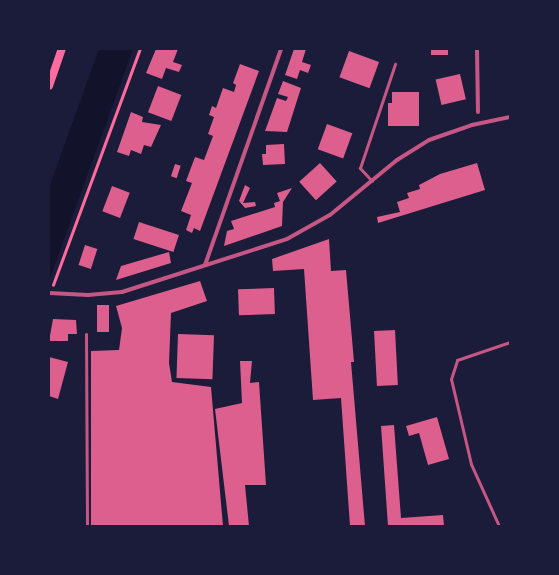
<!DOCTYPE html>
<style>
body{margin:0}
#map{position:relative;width:559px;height:575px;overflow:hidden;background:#1b1b3a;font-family:"Exo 2",sans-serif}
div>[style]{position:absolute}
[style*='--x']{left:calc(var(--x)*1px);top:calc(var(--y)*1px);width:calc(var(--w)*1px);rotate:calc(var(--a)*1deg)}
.water>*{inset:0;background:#12122b}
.building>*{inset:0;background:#dd5f8e;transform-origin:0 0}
.path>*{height:2.5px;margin:-1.25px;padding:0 1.25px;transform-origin:1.25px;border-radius:1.25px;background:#ff6b9d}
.service>*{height:3px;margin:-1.5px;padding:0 1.5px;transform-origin:1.5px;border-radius:1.5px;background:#c65784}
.minor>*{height:4px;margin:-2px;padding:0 2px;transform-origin:2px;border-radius:2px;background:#c65784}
.secondary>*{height:8px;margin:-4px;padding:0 4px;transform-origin:4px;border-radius:4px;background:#ff6b9d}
span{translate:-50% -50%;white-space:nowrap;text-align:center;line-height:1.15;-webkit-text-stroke:3.5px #1b1b3a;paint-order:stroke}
.frame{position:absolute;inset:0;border:50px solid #1b1b3a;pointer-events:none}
</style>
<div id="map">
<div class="water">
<i style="clip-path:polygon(99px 49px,133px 49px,49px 281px,49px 188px)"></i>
</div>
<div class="building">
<i style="clip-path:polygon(156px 49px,178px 49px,173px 62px,182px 65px,179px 72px,166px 68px,162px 79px,146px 73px)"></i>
<i style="clip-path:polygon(294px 49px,306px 49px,302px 62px,311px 65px,308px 73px,300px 70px,297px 79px,285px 75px)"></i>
<i style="left:431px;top:49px;width:17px;height:6px"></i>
<i style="left:349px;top:51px;width:32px;height:28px;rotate:20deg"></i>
<i style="clip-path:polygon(240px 64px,259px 71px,200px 231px,194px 228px,192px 233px,186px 230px,191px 215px,181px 211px,192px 183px,186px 181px,195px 157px,204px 160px,213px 136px,208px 134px,214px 117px,209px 115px,212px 106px,216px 108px,223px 88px,234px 92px,236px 85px,233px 83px)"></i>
<i style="left:460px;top:74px;width:26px;height:25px;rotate:77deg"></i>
<i style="clip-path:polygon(283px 81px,301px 88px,287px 132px,265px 131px,277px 98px,286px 101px,288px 97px,278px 94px)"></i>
<i style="left:158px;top:86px;width:25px;height:28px;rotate:21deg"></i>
<i style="clip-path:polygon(392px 92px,419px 92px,419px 126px,388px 126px,388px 103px,392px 103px)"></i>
<i style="clip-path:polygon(131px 112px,143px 117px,142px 122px,161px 125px,151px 147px,144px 145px,141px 154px,131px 150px,129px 156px,117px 152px)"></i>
<i style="left:327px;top:124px;width:27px;height:27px;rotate:20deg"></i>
<i style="clip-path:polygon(284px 144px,285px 164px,263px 165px,262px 154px,266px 154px,266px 145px)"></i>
<i style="left:320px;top:163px;width:25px;height:28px;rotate:48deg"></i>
<i style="clip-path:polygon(477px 163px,485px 190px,378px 223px,377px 217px,400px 212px,397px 202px,409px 198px,407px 193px,420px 189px,419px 185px,440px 174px)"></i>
<i style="left:175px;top:164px;width:6px;height:13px;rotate:18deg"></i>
<i style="clip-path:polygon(245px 185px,250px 188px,243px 203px,255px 202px,256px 206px,245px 208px,239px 201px)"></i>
<i style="left:112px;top:186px;width:19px;height:27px;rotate:21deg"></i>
<i style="clip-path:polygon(292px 188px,283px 202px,282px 226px,224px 246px,227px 231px,234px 229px,231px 221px,275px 207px,274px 203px,280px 201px,277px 193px)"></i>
<i style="left:139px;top:222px;width:42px;height:18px;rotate:18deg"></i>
<i style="clip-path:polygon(329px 239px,331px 271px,346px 270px,354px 362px,351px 362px,365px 526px,350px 526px,341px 398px,313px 400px,304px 269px,273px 271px,272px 259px)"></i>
<i style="left:85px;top:245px;width:13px;height:21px;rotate:18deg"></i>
<i style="clip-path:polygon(169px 252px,171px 263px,116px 280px,121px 266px)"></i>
<i style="clip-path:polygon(200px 281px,207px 301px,171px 313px,169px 363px,172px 382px,211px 387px,223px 526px,91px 526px,91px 351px,119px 350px,122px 328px,116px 306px)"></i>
<i style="left:274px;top:288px;width:26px;height:36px;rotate:88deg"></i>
<i style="left:97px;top:305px;width:12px;height:27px"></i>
<i style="clip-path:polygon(53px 319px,76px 320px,77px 334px,68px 334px,68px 341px,49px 341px)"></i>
<i style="left:395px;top:330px;width:55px;height:21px;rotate:87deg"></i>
<i style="left:178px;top:334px;width:36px;height:44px;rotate:2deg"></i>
<i style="clip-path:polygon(49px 357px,68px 362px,58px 399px,49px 396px)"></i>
<i style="clip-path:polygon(240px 361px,252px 361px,250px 383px,259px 382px,266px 485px,245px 485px,249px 526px,229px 526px,215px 409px,242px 403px)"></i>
<i style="clip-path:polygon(437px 417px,449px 459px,428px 465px,419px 433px,409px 436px,406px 426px)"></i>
<i style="clip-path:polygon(394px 425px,401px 518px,443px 515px,444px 526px,388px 526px,381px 426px)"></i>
</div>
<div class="path">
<i style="--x:53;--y:285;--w:252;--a:-69.8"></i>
</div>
<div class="service">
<i style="--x:372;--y:181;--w:18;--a:-133"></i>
<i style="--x:360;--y:168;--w:110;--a:-71.4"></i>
<i style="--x:86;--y:334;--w:192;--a:89.7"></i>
<i style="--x:499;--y:526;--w:68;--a:-114.3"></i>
<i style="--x:471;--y:464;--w:87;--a:-103.2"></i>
<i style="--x:451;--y:379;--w:20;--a:-72"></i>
<i style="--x:457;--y:360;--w:56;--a:-18.8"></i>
</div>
<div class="minor">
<i style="--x:477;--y:49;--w:63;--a:89.1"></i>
<i style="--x:205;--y:265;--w:229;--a:-70.6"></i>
<i style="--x:49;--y:293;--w:39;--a:3"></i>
<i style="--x:88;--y:295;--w:34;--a:-5"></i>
<i style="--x:122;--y:292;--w:173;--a:-17.8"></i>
<i style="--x:287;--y:239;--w:49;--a:-29.2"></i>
<i style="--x:330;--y:215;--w:87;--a:-39.4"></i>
<i style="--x:397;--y:160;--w:38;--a:-32"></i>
<i style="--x:429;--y:140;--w:46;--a:-19.2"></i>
<i style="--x:472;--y:125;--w:39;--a:-12"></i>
</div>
<div class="secondary">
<i style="--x:49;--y:86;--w:39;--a:-71"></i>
</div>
<div class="frame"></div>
</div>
